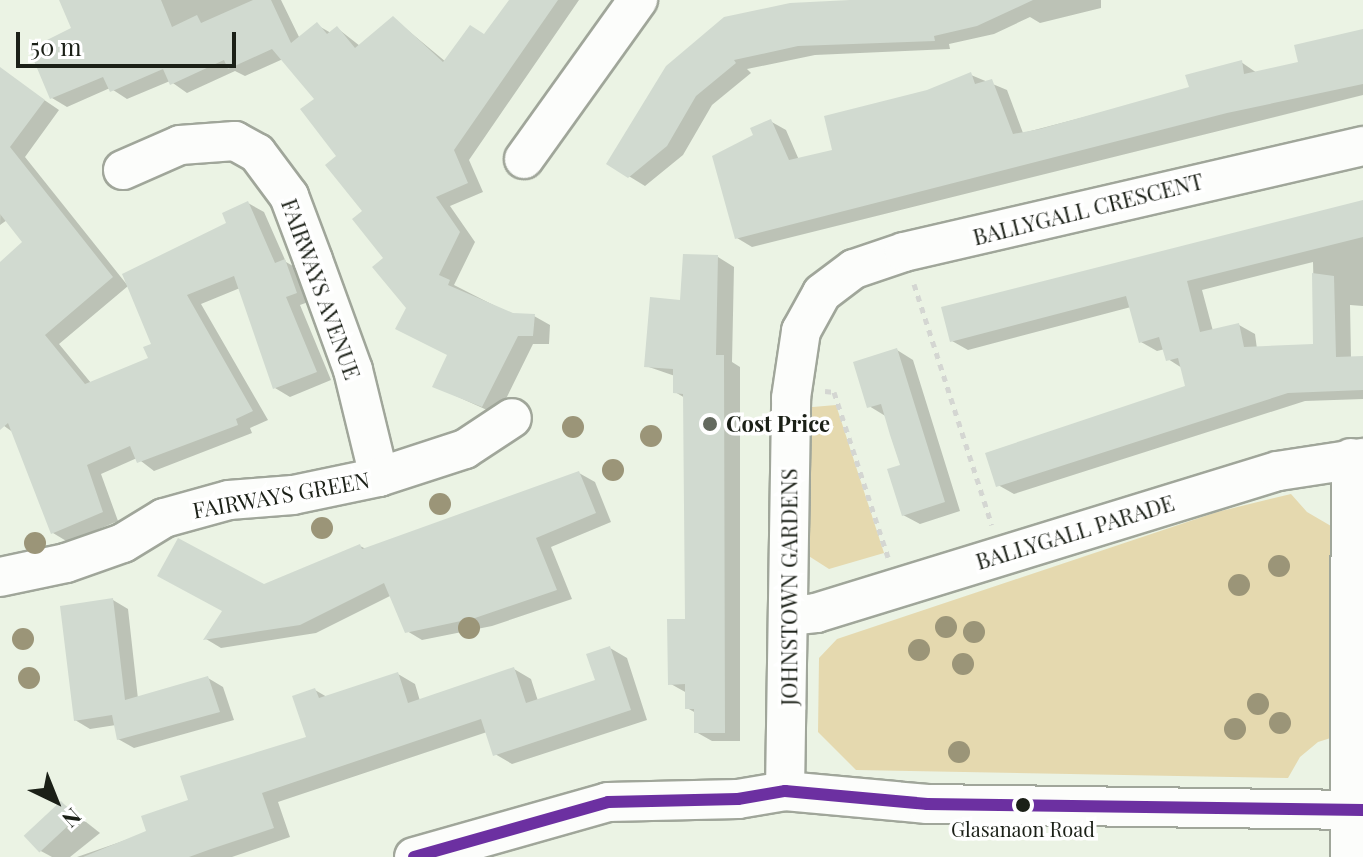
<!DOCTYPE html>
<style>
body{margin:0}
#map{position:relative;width:1363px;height:857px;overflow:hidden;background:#ebf3e4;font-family:"Playfair Display",serif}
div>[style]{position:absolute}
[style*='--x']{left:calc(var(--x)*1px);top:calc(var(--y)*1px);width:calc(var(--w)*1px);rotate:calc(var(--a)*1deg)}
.green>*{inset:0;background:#e5d9af}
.shadow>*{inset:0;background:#0003}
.building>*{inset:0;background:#d1dad0;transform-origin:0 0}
.path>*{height:5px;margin-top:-2.5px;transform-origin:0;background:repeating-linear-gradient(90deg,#d4d6d2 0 6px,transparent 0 12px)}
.roads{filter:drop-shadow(2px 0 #a0a69a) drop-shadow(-2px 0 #a0a69a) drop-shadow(0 2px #a0a69a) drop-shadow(0 -2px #a0a69a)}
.minor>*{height:38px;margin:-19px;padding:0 19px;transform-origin:19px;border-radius:19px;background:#fcfdfb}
.bus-1>*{height:12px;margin:-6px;padding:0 6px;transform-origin:6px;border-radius:6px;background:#6c30a1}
.trees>*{width:22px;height:22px;margin:-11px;border-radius:50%;background:#9b9578}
.dots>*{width:22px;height:22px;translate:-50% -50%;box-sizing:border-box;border:4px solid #fff;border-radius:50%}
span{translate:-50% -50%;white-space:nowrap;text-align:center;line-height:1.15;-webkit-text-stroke:7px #fff;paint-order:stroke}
.bus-label{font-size:20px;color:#1b2017}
.street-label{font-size:22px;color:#1b2017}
.poi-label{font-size:22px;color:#1b2017;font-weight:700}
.left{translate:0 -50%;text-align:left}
.north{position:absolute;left:16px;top:761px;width:80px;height:80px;-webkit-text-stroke:6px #fff;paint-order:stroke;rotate:137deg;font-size:22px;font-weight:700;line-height:32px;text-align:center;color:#1b2017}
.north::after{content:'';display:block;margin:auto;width:28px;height:36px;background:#1b2017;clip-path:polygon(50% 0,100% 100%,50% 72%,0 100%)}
.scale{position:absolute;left:16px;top:32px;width:220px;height:36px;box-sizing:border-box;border:4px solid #1b2017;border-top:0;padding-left:10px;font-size:24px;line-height:28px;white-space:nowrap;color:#1b2017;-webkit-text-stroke:6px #fff;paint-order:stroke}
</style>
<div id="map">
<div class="green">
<i style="clip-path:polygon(836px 405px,884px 553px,829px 569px,804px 553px,801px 408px)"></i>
<i style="clip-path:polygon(1291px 494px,1307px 512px,1343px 533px,1340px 735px,1318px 742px,1300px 757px,1288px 778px,856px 770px,818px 732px,819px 658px,837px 639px,1217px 512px)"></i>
</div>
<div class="shadow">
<i style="clip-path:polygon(104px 0,281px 0,300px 39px,317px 25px,331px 33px,337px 28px,360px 46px,393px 18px,446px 62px,486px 36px,511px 0,579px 0,469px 160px,483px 192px,450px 206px,475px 242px,454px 285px,513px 315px,534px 316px,550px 325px,549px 344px,533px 344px,498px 415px,434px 386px,450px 355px,408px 308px,316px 99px,283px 59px,245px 76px,235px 71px,187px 93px,170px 81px,127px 99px,110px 88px,67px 107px,52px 98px,73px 29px)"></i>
<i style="clip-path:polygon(904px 0,1101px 0,1101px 8px,1040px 23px,1030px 17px,994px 34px,949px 44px,950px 49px,815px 55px,747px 69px,751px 73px,712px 105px,683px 155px,645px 186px,609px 164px,668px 68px)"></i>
<i style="clip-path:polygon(1363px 33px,1363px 95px,752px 247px,737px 238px,755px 136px,770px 121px,786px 130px,799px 160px,834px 151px,928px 92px,971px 75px,1007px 90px,1023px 133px,1192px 89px,1241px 62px,1257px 73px,1300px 64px)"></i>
<i style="clip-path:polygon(3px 72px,59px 110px,25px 157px,128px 286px,59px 344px,91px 383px,151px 360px,154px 345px,229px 224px,248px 203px,264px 212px,286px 262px,300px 270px,311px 301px,300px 305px,331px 380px,290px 397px,275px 388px,240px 288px,201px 304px,268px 420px,250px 428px,252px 433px,154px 471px,137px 458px,101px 474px,118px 521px,68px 542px,53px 533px,14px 433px,0 423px,0 263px,25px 242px,7px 220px,0 225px)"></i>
<i style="clip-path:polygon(evenodd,1363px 202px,1363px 306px,1350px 305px,1351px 358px,1363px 357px,1363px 399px,1305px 401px,1014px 494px,998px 485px,1188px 387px,1182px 368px,1168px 359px,1165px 349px,1157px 351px,1141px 342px,1131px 307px,968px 350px,952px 341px,1363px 202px,1313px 262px,1315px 346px,1257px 349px,1255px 334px,1239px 325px,1213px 331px,1202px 290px,1313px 262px)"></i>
<i style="clip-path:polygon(718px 257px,734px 267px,732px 362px,740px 367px,740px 741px,712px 741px,696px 732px,696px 713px,687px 708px,687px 693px,669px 683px,687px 621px,685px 398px,675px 392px,675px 376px,646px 366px,682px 302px)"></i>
<i style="clip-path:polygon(897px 350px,913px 360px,960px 511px,920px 524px,903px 515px,902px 466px,887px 417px,869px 406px)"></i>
<i style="clip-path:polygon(579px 473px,595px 482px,611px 522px,551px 547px,572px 599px,492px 626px,422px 640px,407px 631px,392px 595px,316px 633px,221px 648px,206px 639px,264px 586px,360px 546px,366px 549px)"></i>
<i style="clip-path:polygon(113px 600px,128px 609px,138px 699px,208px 678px,223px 687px,234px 720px,134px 748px,118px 739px,116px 725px,90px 729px,75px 720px)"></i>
<i style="clip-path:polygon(610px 648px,627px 658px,647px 720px,512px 764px,495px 754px,487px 732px,278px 802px,290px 837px,232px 857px,77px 857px,149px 832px,190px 801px,309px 738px,315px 690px,327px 697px,398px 674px,415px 684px,420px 701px,514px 669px,531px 679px,538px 701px,598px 681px)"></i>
<i style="clip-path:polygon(62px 803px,100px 833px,70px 857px,52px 857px,39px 850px)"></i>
</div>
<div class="building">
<i style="clip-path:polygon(59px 0,161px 0,172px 27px,197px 15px,201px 23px,253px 0,271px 0,291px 43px,317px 22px,327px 34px,337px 26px,355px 48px,393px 16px,443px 62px,470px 25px,484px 34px,509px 0,558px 0,454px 150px,468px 183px,436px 197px,460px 232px,439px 275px,450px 280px,448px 285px,513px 313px,535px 314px,533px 336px,518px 336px,482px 407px,432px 387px,447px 355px,395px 329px,406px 308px,372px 267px,383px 258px,352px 219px,362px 211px,325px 165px,336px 156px,300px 109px,314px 99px,272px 49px,228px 69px,224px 60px,170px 85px,163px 69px,110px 92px,103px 77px,50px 99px,29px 49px,71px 28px)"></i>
<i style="clip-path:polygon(850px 0,1033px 0,977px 26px,934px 36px,935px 41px,798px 46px,734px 60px,736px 63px,696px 96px,667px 146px,628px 178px,606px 164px,666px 66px,724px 17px,790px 3px)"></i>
<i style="clip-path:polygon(1363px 29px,1363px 84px,1227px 113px,735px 239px,712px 156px,753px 135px,750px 128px,771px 119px,789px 160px,832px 150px,824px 116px,927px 90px,971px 72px,975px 84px,992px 79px,1013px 134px,1040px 129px,1189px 87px,1185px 75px,1242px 60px,1244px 74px,1298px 62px,1294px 45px)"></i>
<i style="clip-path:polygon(0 67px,45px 100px,10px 147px,113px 277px,45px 335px,85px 384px,148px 358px,143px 347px,151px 344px,122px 274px,226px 223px,222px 213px,248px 201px,275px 263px,285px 259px,297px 293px,286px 297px,317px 372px,273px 389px,234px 276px,187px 295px,253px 411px,236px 419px,238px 425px,137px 463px,130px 446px,87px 465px,103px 512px,51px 534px,8px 423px,0 430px,0 262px,22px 242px,0 214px)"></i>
<i style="clip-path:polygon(1363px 200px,1363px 237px,1187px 281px,1200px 332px,1239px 323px,1244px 347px,1313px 344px,1312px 273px,1334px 276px,1336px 357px,1363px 356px,1363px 390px,1288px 393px,996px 487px,985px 453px,1185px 386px,1178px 358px,1166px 361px,1159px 337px,1139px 343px,1126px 296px,950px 342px,941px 307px)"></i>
<i style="clip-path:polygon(683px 254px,718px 255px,716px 355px,724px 355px,725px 733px,694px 733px,694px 709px,685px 709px,685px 684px,668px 685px,667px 619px,685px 619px,683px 394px,673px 393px,673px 369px,644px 367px,650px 297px,680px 300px)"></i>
<i style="clip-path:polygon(897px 348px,945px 502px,902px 516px,887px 469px,900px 465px,890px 435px,881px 404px,867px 408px,853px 362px)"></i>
<i style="clip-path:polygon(579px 471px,596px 513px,536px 538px,557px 590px,475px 618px,405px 633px,384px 583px,300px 625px,203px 640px,222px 611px,157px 576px,178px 538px,264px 584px,360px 544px,362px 549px)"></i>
<i style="clip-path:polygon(113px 598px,125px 700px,208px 676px,220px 712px,117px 740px,112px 715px,74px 721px,60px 606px)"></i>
<i style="clip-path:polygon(610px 646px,631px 710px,493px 756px,481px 719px,262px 793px,274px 828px,211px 849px,189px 857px,83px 857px,146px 831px,141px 816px,188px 800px,180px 776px,306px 737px,292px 696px,315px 688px,319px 698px,398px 672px,408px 703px,514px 667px,526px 703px,595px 680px,586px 654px)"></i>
<i style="left:61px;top:801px;width:23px;height:51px;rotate:47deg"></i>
</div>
<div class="path">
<i style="--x:914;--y:284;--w:253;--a:72.1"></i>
<i style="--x:825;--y:391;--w:9;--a:6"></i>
<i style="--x:834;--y:392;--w:174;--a:71.9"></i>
</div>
<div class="roads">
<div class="minor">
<i style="--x:524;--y:159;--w:196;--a:-54.4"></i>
<i style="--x:123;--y:170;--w:62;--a:-23.7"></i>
<i style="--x:180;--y:145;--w:55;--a:-4.2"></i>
<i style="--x:235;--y:141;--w:25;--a:29"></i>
<i style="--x:257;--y:153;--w:54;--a:53.3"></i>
<i style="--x:289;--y:196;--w:68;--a:69.4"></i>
<i style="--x:313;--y:260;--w:117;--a:70"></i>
<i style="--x:353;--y:370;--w:110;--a:76.3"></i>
<i style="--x:0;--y:577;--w:67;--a:-12"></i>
<i style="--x:66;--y:563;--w:60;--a:-19.3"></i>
<i style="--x:123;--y:543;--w:48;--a:-31.4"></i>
<i style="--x:164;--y:518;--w:67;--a:-15.5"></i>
<i style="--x:229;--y:500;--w:64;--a:-4.5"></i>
<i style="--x:293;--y:495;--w:88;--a:-11.8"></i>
<i style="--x:379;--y:477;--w:90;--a:-18"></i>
<i style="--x:465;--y:449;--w:56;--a:-33.4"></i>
<i style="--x:789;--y:616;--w:27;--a:-6"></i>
<i style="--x:816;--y:613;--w:483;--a:-17.1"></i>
<i style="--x:1278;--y:471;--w:86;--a:-8.7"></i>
<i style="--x:785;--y:791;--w:393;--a:-89.1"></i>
<i style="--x:791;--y:398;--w:68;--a:-81.5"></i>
<i style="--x:801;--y:331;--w:43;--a:-61.1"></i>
<i style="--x:822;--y:293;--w:40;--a:-37"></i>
<i style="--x:854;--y:269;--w:53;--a:-18.8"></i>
<i style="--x:904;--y:252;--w:471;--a:-13"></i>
<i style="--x:414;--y:857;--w:202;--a:-15.8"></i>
<i style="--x:608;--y:802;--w:130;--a:-1.3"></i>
<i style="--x:738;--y:799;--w:48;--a:-9.7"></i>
<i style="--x:785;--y:791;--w:143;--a:5.2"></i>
<i style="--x:927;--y:804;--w:436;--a:0.8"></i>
<i style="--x:1350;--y:857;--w:399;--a:-89.9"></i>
</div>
</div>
<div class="bus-1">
<i style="--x:414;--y:857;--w:202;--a:-15.8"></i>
<i style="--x:608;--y:802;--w:130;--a:-1.3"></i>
<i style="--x:738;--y:799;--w:48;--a:-9.7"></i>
<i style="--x:785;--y:791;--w:143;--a:5.2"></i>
<i style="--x:927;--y:804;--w:436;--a:0.8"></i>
</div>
<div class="trees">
<i style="left:573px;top:427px"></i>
<i style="left:651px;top:436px"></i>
<i style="left:613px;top:470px"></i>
<i style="left:440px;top:504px"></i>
<i style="left:322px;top:528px"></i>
<i style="left:35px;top:543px"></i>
<i style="left:1279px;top:566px"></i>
<i style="left:1239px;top:585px"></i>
<i style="left:946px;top:627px"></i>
<i style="left:469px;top:628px"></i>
<i style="left:974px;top:632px"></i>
<i style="left:23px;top:639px"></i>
<i style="left:919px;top:650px"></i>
<i style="left:963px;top:664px"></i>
<i style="left:29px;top:678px"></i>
<i style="left:1258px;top:704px"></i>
<i style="left:1280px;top:723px"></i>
<i style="left:1235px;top:729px"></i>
<i style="left:959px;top:752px"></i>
</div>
<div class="dots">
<i style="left:710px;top:424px;background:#646a5f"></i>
<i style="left:1023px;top:805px;background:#1b2017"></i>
</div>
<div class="bus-label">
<span style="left:1023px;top:828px">Glasanaon Road</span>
</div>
<div class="street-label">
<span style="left:1088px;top:209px;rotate:-14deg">BALLYGALL CRESCENT</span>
<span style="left:321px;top:289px;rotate:70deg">FAIRWAYS AVENUE</span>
<span style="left:281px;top:495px;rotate:-10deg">FAIRWAYS GREEN</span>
<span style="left:1075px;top:532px;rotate:-17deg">BALLYGALL PARADE</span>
<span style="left:789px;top:587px;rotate:-90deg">JOHNSTOWN GARDENS</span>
</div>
<div class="poi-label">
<span class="left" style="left:726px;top:424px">Cost Price</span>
</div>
<div class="north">N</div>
<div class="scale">50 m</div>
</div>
